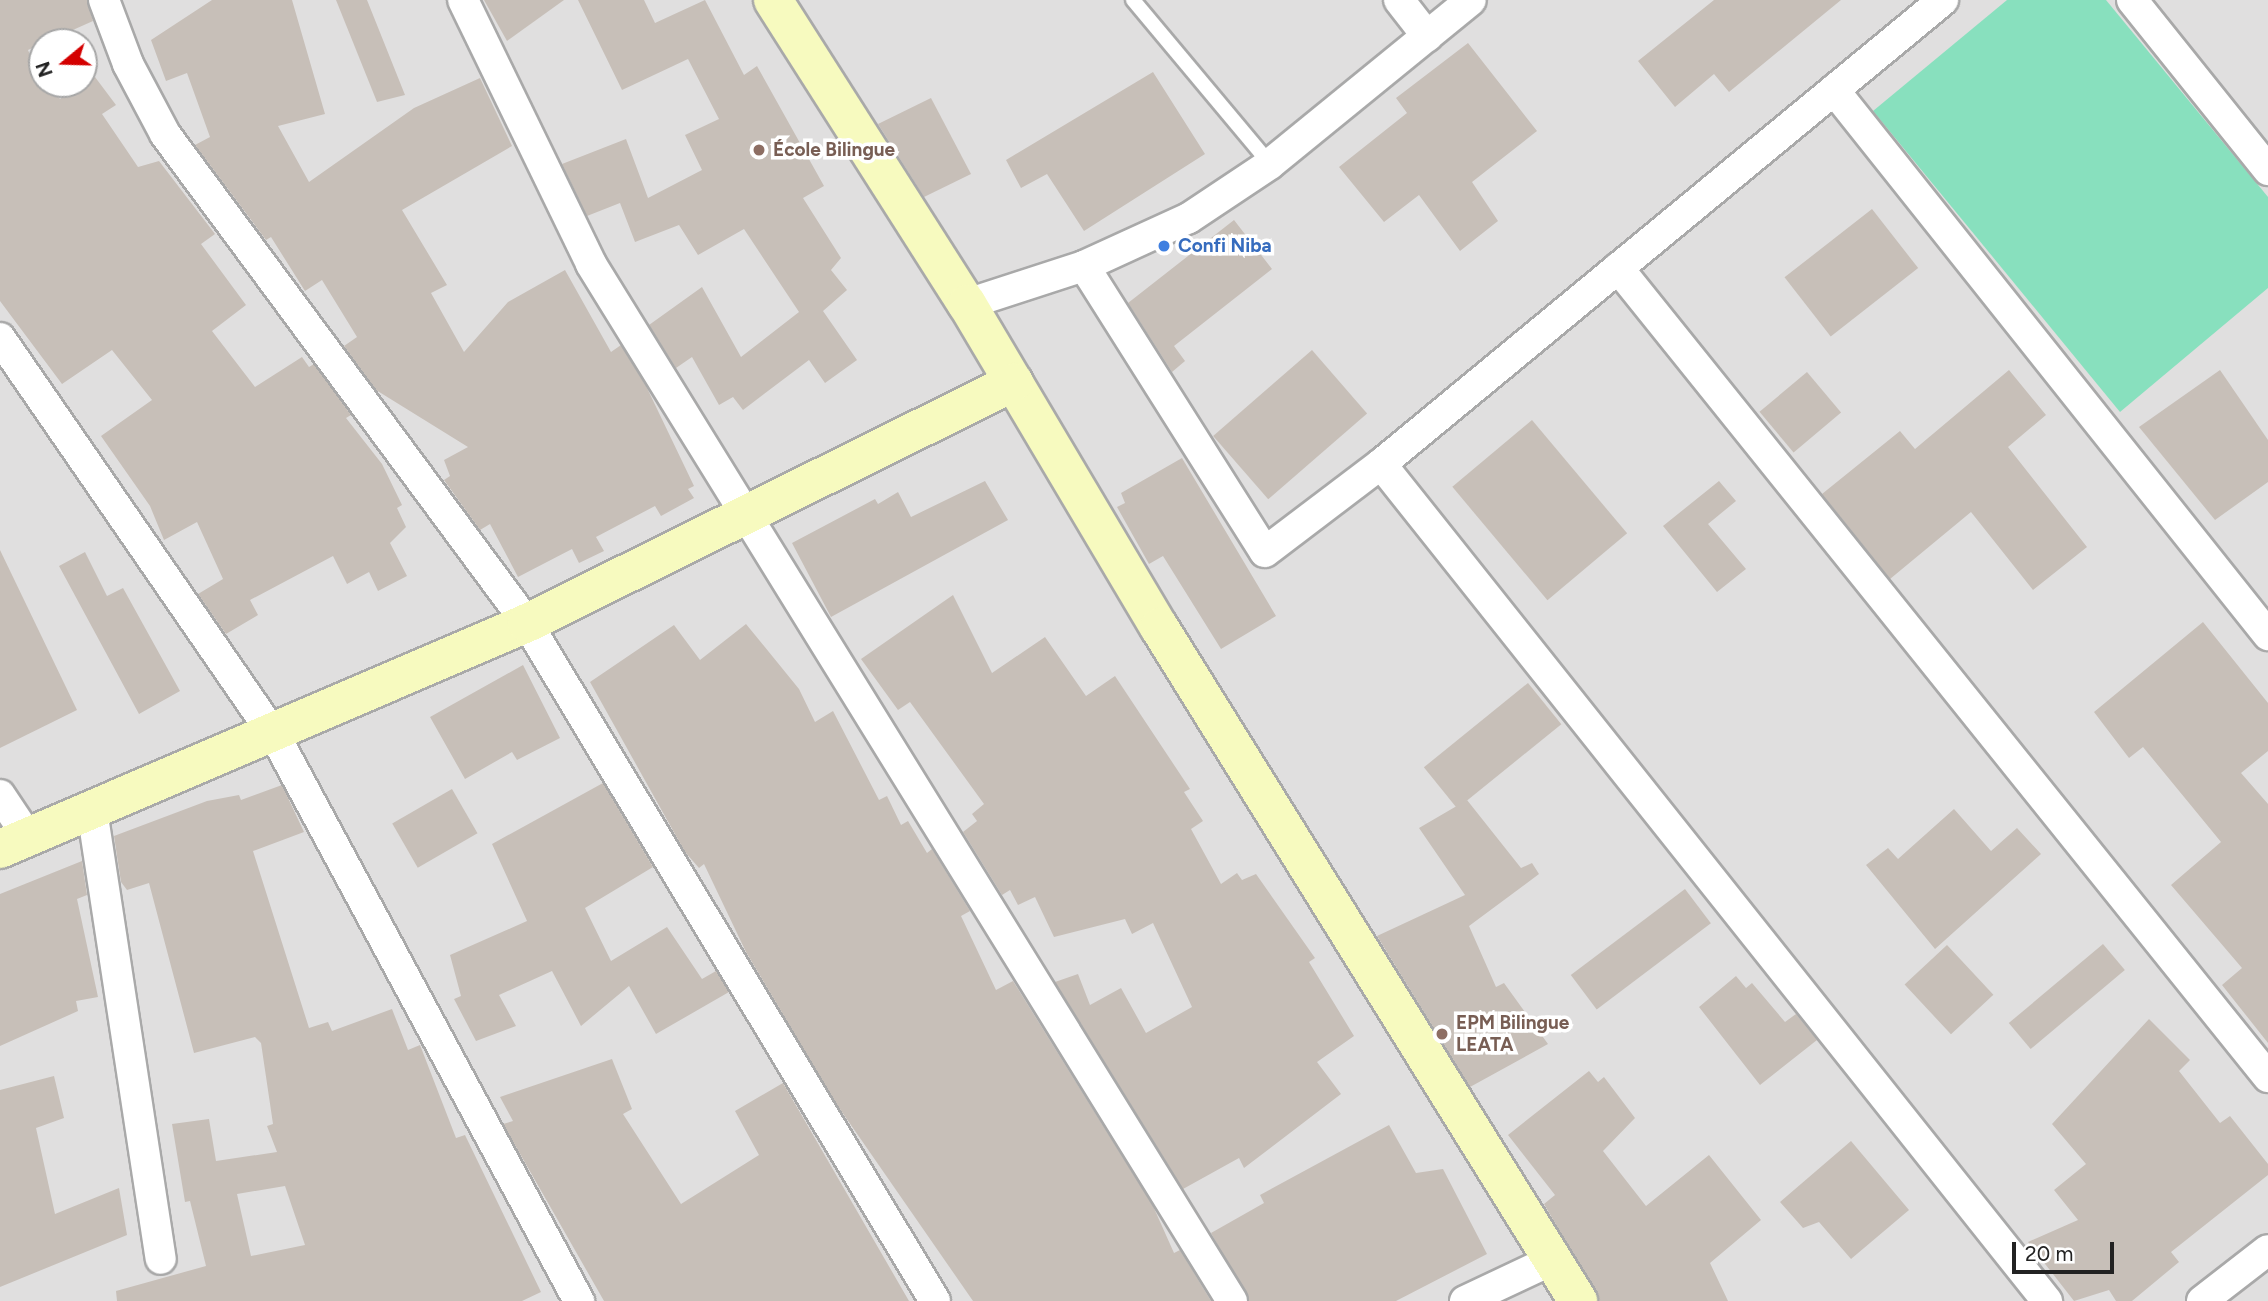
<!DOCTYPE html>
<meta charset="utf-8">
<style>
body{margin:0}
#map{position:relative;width:2268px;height:1301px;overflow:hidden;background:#f2efe9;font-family:Figtree,sans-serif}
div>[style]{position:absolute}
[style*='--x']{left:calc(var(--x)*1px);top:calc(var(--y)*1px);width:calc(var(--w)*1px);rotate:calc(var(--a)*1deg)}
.residential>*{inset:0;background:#e0dfdf}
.pitch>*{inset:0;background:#88e0be}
.building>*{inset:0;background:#c7bfb8;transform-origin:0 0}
.roads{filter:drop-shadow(2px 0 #a9a9a9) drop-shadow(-2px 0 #a9a9a9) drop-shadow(0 2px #a9a9a9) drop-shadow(0 -2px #a9a9a9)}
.lane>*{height:14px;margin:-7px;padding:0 7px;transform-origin:7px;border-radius:7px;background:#fff}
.street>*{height:30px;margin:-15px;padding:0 15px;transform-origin:15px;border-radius:15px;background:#fff}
.secondary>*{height:38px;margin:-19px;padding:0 19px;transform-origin:19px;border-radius:19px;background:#f7fabf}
.dots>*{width:19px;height:19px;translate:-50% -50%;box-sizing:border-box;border:4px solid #fff;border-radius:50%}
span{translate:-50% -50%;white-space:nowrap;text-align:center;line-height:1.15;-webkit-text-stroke:7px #fff;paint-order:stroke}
.education-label{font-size:19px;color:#785e54;font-weight:700}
.left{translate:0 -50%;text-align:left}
.shop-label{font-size:19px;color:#366cbe;font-weight:700}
.north{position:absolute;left:28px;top:28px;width:70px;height:70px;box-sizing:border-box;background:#fff;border:2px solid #a7a7a7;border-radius:50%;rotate:251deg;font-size:19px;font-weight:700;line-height:28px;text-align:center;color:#222}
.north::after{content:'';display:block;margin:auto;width:24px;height:32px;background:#d40000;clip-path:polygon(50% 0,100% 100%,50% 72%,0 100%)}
.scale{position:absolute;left:2012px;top:1242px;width:102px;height:32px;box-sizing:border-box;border:4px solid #222;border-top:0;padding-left:9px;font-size:21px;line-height:24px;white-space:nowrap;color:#222;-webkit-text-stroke:5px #fff;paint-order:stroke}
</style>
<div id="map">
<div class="residential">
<i style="clip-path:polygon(evenodd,0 0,2268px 0,2268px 1301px,0 1301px,0 0,42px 42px,84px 42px,84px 84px,42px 84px,42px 42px)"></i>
</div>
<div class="pitch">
<i style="clip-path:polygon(2007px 0,2106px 0,2268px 197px,2268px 288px,2120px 412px,1873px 111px)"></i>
</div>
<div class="building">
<i style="clip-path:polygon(0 0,87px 0,93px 21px,28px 50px,42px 84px,50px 84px,60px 99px,95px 77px,116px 105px,102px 114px,138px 167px,159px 161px,215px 234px,201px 244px,246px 305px,212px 331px,255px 387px,302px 357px,309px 367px,314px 364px,351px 415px,346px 418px,382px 464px,402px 505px,397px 508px,406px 527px,390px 543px,407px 576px,378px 591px,369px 572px,347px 584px,333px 556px,250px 600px,258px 615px,226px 634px,198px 594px,223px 579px,197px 522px,164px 540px,150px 506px,101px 436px,152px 400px,112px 350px,62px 384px,0 301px)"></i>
<i style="clip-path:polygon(212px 0,292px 0,325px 114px,278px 126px,309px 182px,414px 108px,480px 78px,512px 146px,402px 210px,447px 285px,431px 293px,464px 352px,508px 302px,565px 270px,611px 352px,621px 345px,647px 388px,694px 486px,688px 489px,694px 498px,661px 516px,655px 506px,596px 537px,604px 551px,579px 563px,572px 549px,518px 577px,490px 524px,480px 530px,444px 480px,450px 476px,444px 460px,468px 447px,376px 390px,344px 346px,357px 337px,322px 280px,305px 291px,271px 237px,266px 240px,195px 145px,210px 137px,187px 73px,166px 81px,151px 40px)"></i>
<i style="clip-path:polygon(336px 0,367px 0,405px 95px,377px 102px)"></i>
<i style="clip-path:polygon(484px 0,564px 0,507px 41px)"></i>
<i style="clip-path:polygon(578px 0,644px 0,655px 23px,705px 0,744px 75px,757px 66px,824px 186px,803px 198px,841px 258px,831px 270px,847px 290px,823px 311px,857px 360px,825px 383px,809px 360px,743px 410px,733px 397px,719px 405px,692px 357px,676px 368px,649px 325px,702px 287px,741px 357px,799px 312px,744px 229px,698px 255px,679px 225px,635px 242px,620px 203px,587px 216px,562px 164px,626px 139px,648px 198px,702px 170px,685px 135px,719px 119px,688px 59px,622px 90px)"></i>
<i style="clip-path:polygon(1714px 0,1841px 0,1729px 92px,1714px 74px,1675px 107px,1638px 61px)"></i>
<i style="clip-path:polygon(1468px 43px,1537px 131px,1472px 182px,1498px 221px,1460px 251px,1419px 195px,1384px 222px,1339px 167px,1407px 113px,1396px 98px)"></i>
<i style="clip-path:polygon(1153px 72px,1205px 154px,1084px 231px,1047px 174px,1021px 188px,1006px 160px)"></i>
<i style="clip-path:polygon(931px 98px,971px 174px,924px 197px,878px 124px)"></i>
<i style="left:1872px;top:209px;width:75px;height:111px;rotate:52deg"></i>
<i style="clip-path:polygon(1234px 220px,1272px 269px,1174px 346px,1185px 361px,1172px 372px,1128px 303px)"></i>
<i style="left:1312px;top:350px;width:84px;height:131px;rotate:49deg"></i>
<i style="clip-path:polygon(2009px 370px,2046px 415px,2008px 447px,2087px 547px,2033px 590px,1971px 512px,1890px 579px,1822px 494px,1900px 431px,1915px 449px)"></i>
<i style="clip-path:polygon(2220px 370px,2268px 440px,2268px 482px,2215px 520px,2139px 427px)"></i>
<i style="left:1807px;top:372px;width:53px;height:62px;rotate:50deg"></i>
<i style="left:1532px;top:420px;width:148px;height:104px;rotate:50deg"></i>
<i style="clip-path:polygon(1182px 458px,1276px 616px,1221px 649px,1163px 556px,1149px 564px,1117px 507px,1125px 503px,1121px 493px)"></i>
<i style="clip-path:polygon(985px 481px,1008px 520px,831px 617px,792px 543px,875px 499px,878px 504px,898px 492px,911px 517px)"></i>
<i style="clip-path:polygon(1719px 481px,1736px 501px,1708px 524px,1746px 569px,1717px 592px,1663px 526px)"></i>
<i style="clip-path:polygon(0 550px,77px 710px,0 748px)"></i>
<i style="clip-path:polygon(85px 552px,107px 596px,123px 588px,180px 691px,139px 714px,59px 566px)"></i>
<i style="clip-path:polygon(953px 595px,992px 673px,1045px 637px,1086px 696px,1115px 676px,1190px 789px,1184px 792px,1203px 821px,1191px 829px,1221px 884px,1237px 873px,1242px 880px,1256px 874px,1315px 958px,1309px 962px,1354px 1036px,1317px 1062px,1341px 1094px,1244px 1168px,1239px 1158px,1183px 1189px,1055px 982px,1078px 974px,1090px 1005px,1121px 988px,1146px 1033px,1192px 1007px,1153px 923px,1132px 934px,1125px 919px,1054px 937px,1035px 897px,1018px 905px,1010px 890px,1002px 895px,963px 832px,977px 821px,972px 814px,984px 804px,910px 702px,898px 710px,861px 659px)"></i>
<i style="clip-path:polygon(2203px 622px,2268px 703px,2268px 751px,2241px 773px,2268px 804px,2268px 1043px,2222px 985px,2242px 968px,2171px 885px,2221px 842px,2143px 747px,2129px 758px,2094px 712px)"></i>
<i style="clip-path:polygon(746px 624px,799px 689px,815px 722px,833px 711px,879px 800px,887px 796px,901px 825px,908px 821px,927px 853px,932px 849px,970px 911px,961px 916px,996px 990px,1013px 981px,1153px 1206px,1174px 1253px,1180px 1250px,1211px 1301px,973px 1301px,835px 1102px,746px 952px,704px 864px,699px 868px,685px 852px,590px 682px,674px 625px,700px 660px)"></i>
<i style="clip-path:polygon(523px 665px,560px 738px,517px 760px,512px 752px,465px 779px,430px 717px)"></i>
<i style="left:1528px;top:683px;width:53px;height:134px;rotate:51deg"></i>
<i style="clip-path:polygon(603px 783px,653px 867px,585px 908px,611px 961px,667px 927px,702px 979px,716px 971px,729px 992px,656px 1034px,629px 986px,581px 1026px,552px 971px,499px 995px,516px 1026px,476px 1041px,454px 999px,461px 996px,450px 955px,527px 921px,492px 844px)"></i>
<i style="clip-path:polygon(evenodd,282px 785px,304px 832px,253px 851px,309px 1028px,328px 1022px,332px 1031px,392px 1009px,408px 1050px,420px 1045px,456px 1138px,465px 1135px,541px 1292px,522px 1301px,117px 1301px,116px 1291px,206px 1266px,190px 1201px,185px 1202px,172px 1124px,209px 1119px,216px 1161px,277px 1152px,267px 1126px,273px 1124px,261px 1043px,255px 1037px,194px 1053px,149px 883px,127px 890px,121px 882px,114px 836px,207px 801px,239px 795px,241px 800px,282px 785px,285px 1186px,305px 1245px,251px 1256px,237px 1194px,285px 1186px)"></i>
<i style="left:452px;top:789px;width:51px;height:69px;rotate:60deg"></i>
<i style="clip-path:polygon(1467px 800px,1521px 868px,1532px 863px,1539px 874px,1469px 926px,1496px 987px,1504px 983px,1548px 1044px,1470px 1087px,1377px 936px,1465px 895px,1419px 828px)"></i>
<i style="clip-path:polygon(1954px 809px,1991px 851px,2017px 828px,2041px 854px,1935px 949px,1866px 865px,1888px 848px,1898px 859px)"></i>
<i style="clip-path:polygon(82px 861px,87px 895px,77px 899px,98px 997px,76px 1001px,78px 1011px,0 1046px,0 894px)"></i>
<i style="left:1685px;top:889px;width:43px;height:143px;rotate:53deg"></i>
<i style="left:2103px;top:944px;width:34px;height:123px;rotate:50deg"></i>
<i style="left:1947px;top:945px;width:68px;height:58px;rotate:47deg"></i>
<i style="clip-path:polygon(1736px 976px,1746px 988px,1752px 983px,1785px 1022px,1796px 1014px,1817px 1040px,1760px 1085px,1699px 1007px)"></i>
<i style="clip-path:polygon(2149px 1019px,2190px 1060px,2179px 1071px,2220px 1123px,2230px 1116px,2268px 1164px,2268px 1175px,2171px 1252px,2179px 1262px,2132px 1301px,2116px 1301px,2109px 1290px,2074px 1301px,2028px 1242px,2078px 1220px,2054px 1190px,2086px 1164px,2052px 1124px)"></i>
<i style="clip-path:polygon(612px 1059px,632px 1109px,623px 1114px,681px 1204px,759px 1155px,735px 1111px,783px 1083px,909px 1301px,604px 1301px,503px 1124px,513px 1121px,500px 1097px)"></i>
<i style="clip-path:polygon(1589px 1071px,1598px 1082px,1604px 1077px,1635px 1118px,1603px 1151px,1646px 1206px,1709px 1155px,1761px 1220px,1710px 1263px,1728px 1301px,1600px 1301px,1544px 1204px,1555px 1195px,1508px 1135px)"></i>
<i style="clip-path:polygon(54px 1076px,64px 1118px,36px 1128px,55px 1214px,119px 1188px,127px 1235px,0 1287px,0 1090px)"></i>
<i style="clip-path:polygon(1389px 1125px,1416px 1173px,1443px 1169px,1487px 1254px,1396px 1301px,1249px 1301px,1211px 1233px,1264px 1203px,1260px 1195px)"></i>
<i style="clip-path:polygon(1851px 1141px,1909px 1210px,1851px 1259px,1819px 1222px,1803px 1228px,1780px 1202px)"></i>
</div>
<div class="roads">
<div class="lane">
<i style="--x:1133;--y:0;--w:214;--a:50.1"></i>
</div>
<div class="street">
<i style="--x:104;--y:0;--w:68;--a:69.4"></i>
<i style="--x:128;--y:64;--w:79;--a:62.1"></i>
<i style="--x:165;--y:134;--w:608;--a:53.49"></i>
<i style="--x:527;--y:623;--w:791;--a:58.96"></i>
<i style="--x:463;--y:0;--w:293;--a:64.1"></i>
<i style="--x:591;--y:264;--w:1219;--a:58.28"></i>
<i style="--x:1399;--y:0;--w:46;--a:52.1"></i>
<i style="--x:2132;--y:0;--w:218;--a:51.3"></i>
<i style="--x:1834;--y:90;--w:697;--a:51.47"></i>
<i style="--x:1084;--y:266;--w:338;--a:57.7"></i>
<i style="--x:1265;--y:552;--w:146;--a:-37.2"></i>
<i style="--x:1381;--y:464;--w:729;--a:-39.54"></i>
<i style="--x:1618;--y:268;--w:1038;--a:51.22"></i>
<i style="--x:967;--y:304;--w:123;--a:-18"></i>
<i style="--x:1084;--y:266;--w:115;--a:-24.6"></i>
<i style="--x:1189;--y:218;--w:97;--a:-33.7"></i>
<i style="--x:1270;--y:164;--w:259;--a:-39.2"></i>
<i style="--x:0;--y:338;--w:484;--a:55.4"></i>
<i style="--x:275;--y:736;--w:642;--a:61.72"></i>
<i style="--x:1381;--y:464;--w:1070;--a:51.49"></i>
<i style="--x:0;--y:795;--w:50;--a:56.3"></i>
<i style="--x:92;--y:810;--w:454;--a:81.3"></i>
<i style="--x:1465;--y:1301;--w:96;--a:-25.2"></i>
<i style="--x:2202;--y:1301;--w:83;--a:-37.7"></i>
</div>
<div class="secondary">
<i style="--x:773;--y:0;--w:361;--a:57.5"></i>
<i style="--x:967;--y:304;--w:376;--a:59.3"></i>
<i style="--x:1159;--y:627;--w:794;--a:58.13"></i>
<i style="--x:0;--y:849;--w:573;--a:-23.21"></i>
<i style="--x:527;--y:623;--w:543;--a:-26.33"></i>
</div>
</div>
<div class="dots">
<i style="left:759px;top:150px;background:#8d6e63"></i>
<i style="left:1164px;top:246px;background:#3f7fe0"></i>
<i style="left:1442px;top:1034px;background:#8d6e63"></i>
</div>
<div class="education-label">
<span class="left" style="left:773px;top:150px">École Bilingue</span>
<span class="left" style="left:1456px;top:1034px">EPM Bilingue<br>LEATA</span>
</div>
<div class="shop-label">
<span class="left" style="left:1178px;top:246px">Confi Niba</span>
</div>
<div class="north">N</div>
<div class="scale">20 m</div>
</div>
